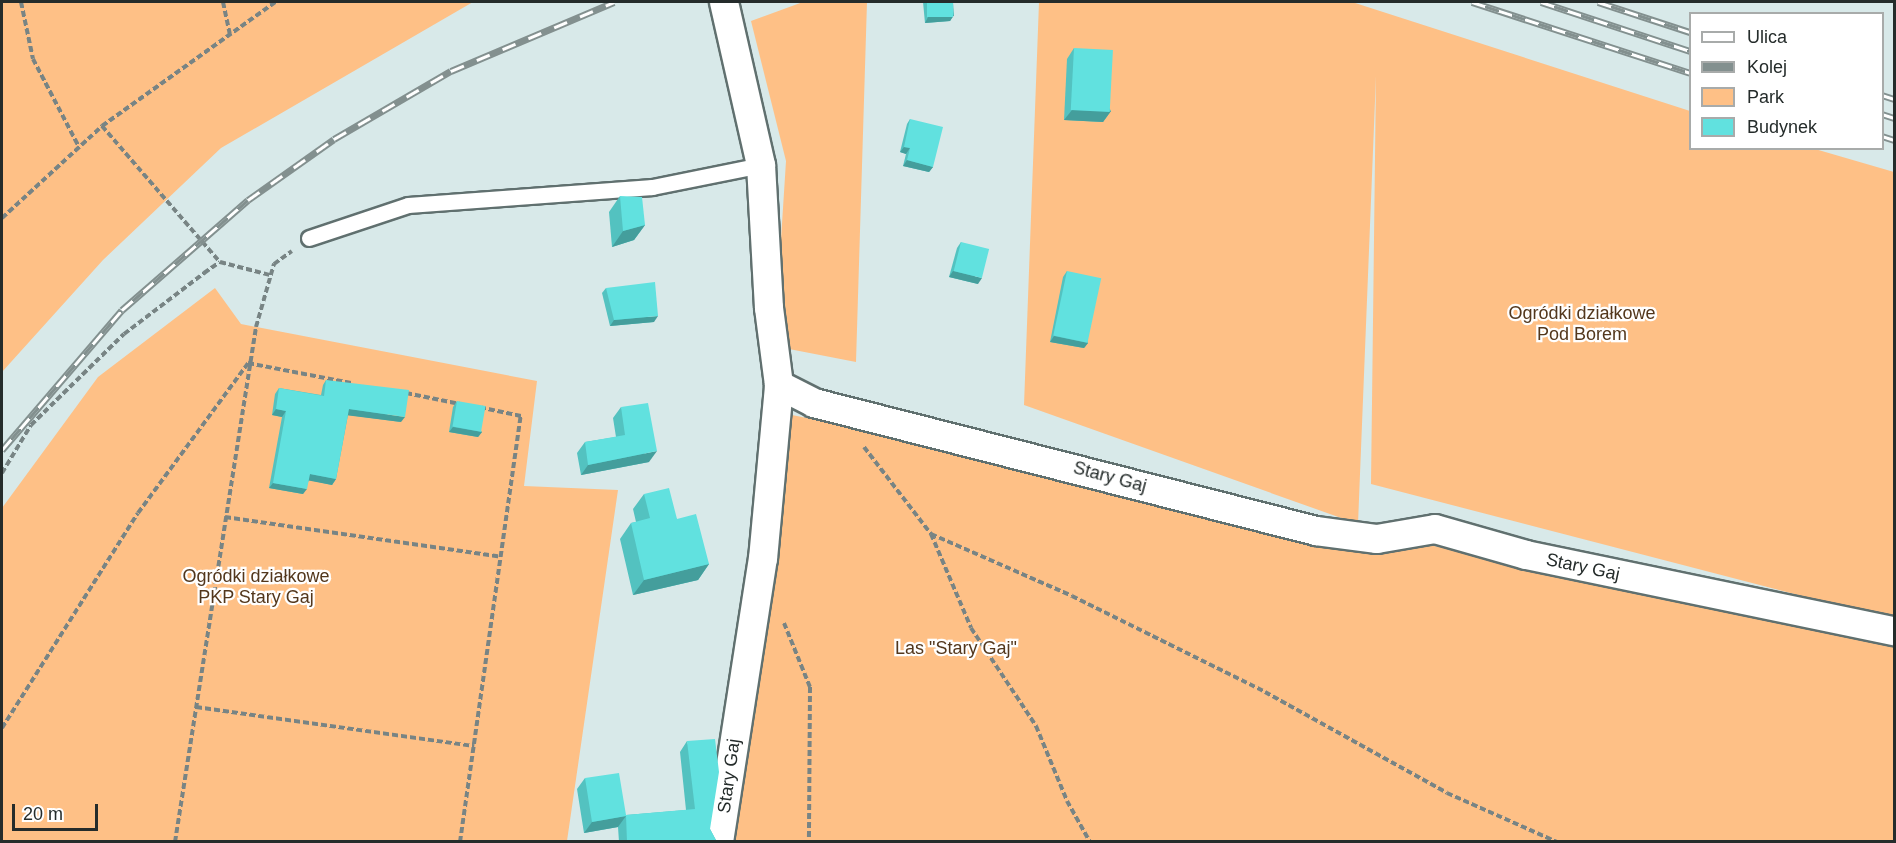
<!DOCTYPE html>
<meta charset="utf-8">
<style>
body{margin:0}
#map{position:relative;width:1896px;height:843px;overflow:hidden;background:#d8e9e9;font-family:Helvetica,sans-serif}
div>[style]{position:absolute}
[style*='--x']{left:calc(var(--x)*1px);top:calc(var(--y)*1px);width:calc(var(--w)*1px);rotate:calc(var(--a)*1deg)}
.green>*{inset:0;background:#fec086}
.path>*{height:4px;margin-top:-2px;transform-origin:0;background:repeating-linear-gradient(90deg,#788484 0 6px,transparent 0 9px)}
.roads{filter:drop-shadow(2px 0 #60706f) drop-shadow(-2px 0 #60706f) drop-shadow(0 2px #60706f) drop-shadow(0 -2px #60706f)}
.lane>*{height:15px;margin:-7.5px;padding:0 7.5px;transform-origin:7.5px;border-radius:7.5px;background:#fff}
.street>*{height:28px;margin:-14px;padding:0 14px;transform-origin:14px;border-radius:14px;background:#fff}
.rail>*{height:7px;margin-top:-3.5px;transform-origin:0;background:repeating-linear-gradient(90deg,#fff 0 14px,#83908f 0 28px);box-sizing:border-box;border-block:2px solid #83908f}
.wall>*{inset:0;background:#53c2c0}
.shaded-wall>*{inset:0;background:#449e9c}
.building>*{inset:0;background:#61e1df;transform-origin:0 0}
span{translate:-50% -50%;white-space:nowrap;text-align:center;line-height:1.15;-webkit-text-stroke:4.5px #fff;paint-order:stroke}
.park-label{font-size:18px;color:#53371c}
.street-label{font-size:18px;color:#252c2b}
.frame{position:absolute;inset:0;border:3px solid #252c2b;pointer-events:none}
.legend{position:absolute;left:1689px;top:12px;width:195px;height:138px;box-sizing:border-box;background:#fff;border:2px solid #a8abaa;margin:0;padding:8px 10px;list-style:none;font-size:18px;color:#252c2b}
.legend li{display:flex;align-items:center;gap:12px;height:30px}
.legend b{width:30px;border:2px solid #a8abaa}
.scale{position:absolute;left:12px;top:804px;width:86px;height:27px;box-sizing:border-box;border:3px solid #252c2b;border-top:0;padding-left:8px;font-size:18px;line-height:21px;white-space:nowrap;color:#252c2b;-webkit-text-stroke:4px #fff;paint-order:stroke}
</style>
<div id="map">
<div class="green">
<i style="clip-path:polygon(2px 2px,473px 2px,221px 148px,103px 260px,2px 372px)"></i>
<i style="clip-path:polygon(803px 2px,867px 2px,856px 362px,789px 349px,780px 255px,786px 161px,751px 21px)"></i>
<i style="clip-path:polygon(1039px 2px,1352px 2px,1690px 111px,1690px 148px,1815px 149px,1894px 172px,1894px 620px,1371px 484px,1376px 76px,1358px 524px,1024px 405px)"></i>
<i style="clip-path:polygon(215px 288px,241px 324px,537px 381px,524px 486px,618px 490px,567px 841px,2px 842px,2px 508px,98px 377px)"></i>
<i style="clip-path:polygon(792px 415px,1807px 622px,1894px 647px,1894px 841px,715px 842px)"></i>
</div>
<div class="path">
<i style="--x:21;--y:2;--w:58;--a:78.1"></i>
<i style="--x:33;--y:59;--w:97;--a:62.4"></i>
<i style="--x:223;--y:2;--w:33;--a:78"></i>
<i style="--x:102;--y:126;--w:180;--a:49.1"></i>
<i style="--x:2;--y:218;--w:136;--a:-42.6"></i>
<i style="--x:102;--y:126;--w:213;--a:-35.6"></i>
<i style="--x:406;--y:393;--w:55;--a:11.5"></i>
<i style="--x:864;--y:447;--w:110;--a:52.4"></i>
<i style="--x:931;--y:534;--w:102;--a:66.9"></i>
<i style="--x:971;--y:628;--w:118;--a:56.4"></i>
<i style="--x:1036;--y:726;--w:81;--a:67.5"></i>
<i style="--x:1067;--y:801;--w:47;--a:60.7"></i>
<i style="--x:2;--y:473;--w:56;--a:-58.9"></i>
<i style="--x:31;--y:425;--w:130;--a:-44.4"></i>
<i style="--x:124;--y:334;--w:101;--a:-37.3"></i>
<i style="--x:204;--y:273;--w:19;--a:-35"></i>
<i style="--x:220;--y:262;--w:52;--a:14.6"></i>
<i style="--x:225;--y:517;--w:279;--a:8.2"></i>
<i style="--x:931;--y:534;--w:154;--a:23.7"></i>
<i style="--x:1072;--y:596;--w:216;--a:26.4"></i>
<i style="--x:1265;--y:692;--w:208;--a:29"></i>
<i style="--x:1447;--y:793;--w:120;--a:24"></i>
<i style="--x:784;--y:623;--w:69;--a:67.9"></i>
<i style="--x:810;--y:687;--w:155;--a:90.4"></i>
<i style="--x:196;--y:707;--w:281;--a:8"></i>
<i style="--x:2;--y:728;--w:254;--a:-57.7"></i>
<i style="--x:138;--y:513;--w:186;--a:-53.7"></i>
<i style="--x:248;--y:363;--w:105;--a:11"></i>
<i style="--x:175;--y:842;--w:521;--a:-81.06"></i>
<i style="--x:256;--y:327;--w:66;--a:-74.1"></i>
<i style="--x:274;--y:264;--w:22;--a:-36"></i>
<i style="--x:460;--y:842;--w:430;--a:-81.9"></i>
<i style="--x:521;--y:416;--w:40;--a:-168"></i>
</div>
<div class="roads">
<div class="lane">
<i style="--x:309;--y:238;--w:104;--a:-18.4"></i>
<i style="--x:408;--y:205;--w:245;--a:-4.2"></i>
<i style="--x:652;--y:187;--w:111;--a:-11.4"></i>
</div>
<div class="street">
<i style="--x:779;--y:385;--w:39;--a:27"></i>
<i style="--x:814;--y:403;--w:518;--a:14.3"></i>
<i style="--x:1316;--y:531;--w:62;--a:7.5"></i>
<i style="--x:1377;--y:539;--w:59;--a:-9.8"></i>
<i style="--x:1435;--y:529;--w:95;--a:15.9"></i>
<i style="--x:1526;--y:555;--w:376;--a:11.7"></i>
<i style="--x:719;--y:842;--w:286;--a:-81.2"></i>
<i style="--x:763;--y:559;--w:175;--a:-84.7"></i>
<i style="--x:779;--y:385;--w:78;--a:-97.4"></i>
<i style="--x:769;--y:308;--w:143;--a:-93.2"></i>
<i style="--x:761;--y:165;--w:167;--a:-102.8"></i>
</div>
</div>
<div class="rail">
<i style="--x:1472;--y:2;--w:229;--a:18"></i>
<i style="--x:1541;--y:2;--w:157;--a:18.2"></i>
<i style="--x:1598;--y:2;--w:97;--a:18.1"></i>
<i style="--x:1882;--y:95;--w:13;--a:18"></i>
<i style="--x:1882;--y:114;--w:13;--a:18"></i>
<i style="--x:1882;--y:136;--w:13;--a:18"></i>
<i style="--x:2;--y:450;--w:184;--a:-49.4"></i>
<i style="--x:122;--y:310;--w:167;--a:-41.1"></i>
<i style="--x:248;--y:200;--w:105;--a:-35.3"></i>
<i style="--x:334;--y:139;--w:135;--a:-30.2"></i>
<i style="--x:451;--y:71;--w:177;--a:-22.9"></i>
</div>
<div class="wall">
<i style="clip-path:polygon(923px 2px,953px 2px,954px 15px,950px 21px,925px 23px)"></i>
<i style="clip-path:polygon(1074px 48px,1111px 111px,1103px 122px,1064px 120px,1067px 59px)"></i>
<i style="clip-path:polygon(910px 119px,933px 167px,929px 172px,903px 166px,906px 154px,900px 152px,907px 124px)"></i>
<i style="clip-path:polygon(620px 196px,645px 225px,634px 240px,612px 247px,609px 212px)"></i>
<i style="clip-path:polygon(961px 242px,978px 284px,949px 277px,957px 248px)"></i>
<i style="clip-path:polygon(1067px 271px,1088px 343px,1084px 348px,1050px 342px,1063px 277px)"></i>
<i style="clip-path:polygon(606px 288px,654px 322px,610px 326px,602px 293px)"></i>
<i style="clip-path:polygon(326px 380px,401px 422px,348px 415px,336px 479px,332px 485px,309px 480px,303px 494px,269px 488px,282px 417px,272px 415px,275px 394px,279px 388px,321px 395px,323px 385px)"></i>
<i style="clip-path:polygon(457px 401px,482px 432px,478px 437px,449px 432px,453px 407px)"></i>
<i style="clip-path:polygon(621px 407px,649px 462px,581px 475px,577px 453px,585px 442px,616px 437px,613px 418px)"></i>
<i style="clip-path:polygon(644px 494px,677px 519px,709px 564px,698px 580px,633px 595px,620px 539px,631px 523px,636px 522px,633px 509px)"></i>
<i style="clip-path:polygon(687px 741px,710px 829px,717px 842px,619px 842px,618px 827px,584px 833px,577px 789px,585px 778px,626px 815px,686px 810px,680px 752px)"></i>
</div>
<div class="shaded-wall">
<i style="clip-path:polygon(954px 15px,950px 21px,925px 23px,928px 17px)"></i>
<i style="clip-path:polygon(1072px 110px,1111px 111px,1103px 122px,1064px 120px)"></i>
<i style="clip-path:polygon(904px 147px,910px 148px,906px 154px,900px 152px)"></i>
<i style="clip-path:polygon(907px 160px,933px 167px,929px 172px,903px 166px)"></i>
<i style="clip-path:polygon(645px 225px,634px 240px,612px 247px,623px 231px)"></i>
<i style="clip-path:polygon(953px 271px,982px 278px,978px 284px,949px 277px)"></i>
<i style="clip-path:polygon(658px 316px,654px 322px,610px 326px,614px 320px)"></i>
<i style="clip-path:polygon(1054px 336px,1088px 343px,1084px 348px,1050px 342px)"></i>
<i style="clip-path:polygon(276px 409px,286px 411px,282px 417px,272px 415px)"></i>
<i style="clip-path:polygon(349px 409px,405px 417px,401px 422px,345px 415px)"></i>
<i style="clip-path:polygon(453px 427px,482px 432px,478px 437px,449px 432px)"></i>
<i style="clip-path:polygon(657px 451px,649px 462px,581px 475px,588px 465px)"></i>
<i style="clip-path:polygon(310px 474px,336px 479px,332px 485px,306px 480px)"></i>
<i style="clip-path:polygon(273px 483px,307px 489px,303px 494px,269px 488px)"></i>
<i style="clip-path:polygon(709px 564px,698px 580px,633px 595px,644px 580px)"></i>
<i style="clip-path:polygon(626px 816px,618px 827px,584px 833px,592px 822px)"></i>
</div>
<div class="building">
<i style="left:927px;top:2px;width:26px;height:15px"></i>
<i style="left:1074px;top:48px;width:39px;height:62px;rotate:3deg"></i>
<i style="clip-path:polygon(910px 119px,943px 127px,933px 167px,907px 160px,910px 148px,904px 147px)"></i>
<i style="clip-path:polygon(620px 196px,642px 197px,645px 225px,623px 231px)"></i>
<i style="left:961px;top:242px;width:29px;height:30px;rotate:14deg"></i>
<i style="left:1067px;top:271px;width:35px;height:66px;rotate:12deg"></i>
<i style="clip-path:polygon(655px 282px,658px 316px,614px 320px,606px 288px)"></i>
<i style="clip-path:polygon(326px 380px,409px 390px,405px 417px,349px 409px,336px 479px,310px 474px,307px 489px,273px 483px,286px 411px,276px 409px,279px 388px,324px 396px)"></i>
<i style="left:457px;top:401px;width:29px;height:26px;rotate:10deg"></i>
<i style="clip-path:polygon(648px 403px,657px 451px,588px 465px,585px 442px,625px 435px,621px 407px)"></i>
<i style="clip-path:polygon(669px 488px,677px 519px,696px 514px,709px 564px,644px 580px,631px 523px,650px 518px,644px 494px)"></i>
<i style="clip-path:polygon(715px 739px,719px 772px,710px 829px,717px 842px,627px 842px,626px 816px,592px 822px,585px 778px,619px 773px,626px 815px,695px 809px,687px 741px)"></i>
</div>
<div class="park-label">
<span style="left:1582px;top:324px">Ogródki działkowe<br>Pod Borem</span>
<span style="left:256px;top:587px">Ogródki działkowe<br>PKP Stary Gaj</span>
<span style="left:956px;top:648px">Las "Stary Gaj"</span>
</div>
<div class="street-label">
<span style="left:1110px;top:477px;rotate:15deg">Stary Gaj</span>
<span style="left:1583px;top:567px;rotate:12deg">Stary Gaj</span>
<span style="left:729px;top:776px;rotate:-82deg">Stary Gaj</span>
</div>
<div class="frame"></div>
<ul class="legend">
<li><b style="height:8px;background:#fff"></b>Ulica</li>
<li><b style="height:8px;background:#83908f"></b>Kolej</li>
<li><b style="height:16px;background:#fec086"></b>Park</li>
<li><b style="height:16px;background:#61e1df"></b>Budynek</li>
</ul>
<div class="scale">20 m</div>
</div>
